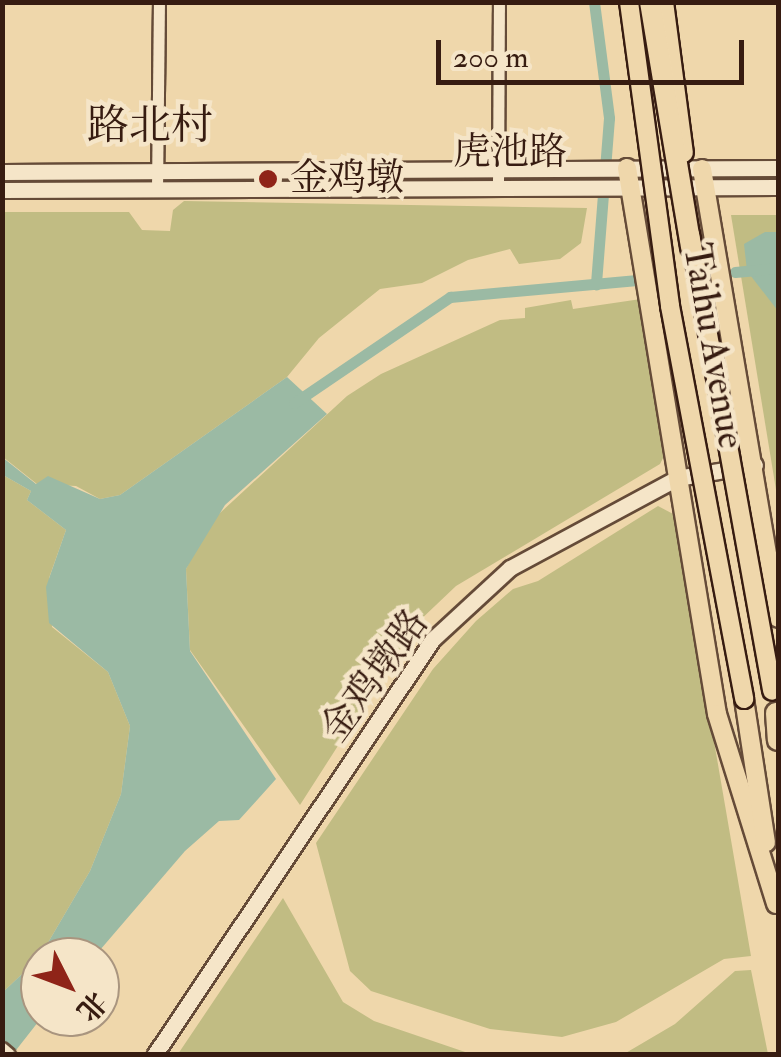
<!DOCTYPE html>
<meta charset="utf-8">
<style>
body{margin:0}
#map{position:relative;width:781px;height:1057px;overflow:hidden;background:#efd7ab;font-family:"IM FELL Double Pica","Noto Serif SC",serif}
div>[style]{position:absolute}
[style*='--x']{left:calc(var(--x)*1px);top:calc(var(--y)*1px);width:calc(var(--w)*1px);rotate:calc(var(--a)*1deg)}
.green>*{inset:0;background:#c1bc83}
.water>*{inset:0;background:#9bbaa4}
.canal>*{height:11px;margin:-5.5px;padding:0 5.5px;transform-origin:5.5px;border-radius:5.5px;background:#9bbaa4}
.roads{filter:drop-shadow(2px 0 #654b38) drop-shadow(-2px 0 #654b38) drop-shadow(0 2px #654b38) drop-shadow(0 -2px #654b38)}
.street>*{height:11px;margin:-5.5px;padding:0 5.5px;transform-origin:5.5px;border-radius:5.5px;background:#f5e5c8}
.secondary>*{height:15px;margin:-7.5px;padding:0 7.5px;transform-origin:7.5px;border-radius:7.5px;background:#f5e5c8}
.primary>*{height:18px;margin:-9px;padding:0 9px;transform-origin:9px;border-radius:9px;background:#efd7ab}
.highway>*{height:20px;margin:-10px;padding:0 10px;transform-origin:10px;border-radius:10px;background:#efd7ab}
.bridges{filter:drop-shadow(2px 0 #371c11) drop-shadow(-2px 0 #371c11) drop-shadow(0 2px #371c11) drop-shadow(0 -2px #371c11)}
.primary-bridge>*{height:18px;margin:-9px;padding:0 9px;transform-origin:9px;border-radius:9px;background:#efd7ab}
.highway-bridge>*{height:20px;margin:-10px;padding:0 10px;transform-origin:10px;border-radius:10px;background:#efd7ab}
.dots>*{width:28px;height:28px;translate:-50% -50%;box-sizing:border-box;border:5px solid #f5e5c8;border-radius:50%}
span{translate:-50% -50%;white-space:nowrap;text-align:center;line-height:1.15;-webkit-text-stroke:9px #f5e5c8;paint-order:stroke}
.street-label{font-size:38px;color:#371c11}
.poi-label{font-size:38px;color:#371c11}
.left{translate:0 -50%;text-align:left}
.quarter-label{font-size:42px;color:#371c11}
.frame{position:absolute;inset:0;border:5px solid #371c11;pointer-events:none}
.north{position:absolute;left:20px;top:937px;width:100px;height:100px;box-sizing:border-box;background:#f5e5c8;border:2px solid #a9957f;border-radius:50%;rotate:132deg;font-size:28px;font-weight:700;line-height:40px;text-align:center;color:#371c11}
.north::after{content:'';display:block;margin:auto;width:35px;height:45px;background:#8f2418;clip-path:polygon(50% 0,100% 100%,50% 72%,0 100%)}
.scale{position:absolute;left:436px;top:40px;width:308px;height:45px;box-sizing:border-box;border:5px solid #371c11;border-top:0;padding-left:12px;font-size:30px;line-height:35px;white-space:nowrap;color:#371c11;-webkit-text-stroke:8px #f5e5c8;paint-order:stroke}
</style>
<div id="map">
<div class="green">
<i style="clip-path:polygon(184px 201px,587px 208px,581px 243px,560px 259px,519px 264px,510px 249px,468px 260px,422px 283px,380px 289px,319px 338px,287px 377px,120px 495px,100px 499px,76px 486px,37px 484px,3px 457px,3px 212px,129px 212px,142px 230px,170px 231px,173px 210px)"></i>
<i style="clip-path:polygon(731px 215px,778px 215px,778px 502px)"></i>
<i style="clip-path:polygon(641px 299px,667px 450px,660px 464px,456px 586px,416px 624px,300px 805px,190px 650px,186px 569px,208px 524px,347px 396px,381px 374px,500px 320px,525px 318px,525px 308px,571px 300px,573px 309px)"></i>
<i style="clip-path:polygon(3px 475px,31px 491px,27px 500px,66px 530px,49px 578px,52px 627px,108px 672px,130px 726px,121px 794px,90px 871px,39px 958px,3px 992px)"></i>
<i style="clip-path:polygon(658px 506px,675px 515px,751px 956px,724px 959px,616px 1022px,562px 1037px,490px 1029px,371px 991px,350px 971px,316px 843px,433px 669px,476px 621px,513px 589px,538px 581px)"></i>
<i style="clip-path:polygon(283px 898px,343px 1002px,374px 1021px,471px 1054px,178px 1054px)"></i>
<i style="clip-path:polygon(751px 970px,768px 1054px,624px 1054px,675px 1024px,735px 971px)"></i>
</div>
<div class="water">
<i style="clip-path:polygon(765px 232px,778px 232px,778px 311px,747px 271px,744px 244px)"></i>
<i style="clip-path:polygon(287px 377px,327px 414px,225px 505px,186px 569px,190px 651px,276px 779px,239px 820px,219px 821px,185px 851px,94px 957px,40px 957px,42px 1017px,13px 1054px,3px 1054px,3px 992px,39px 958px,90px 871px,121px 794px,130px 726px,108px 672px,49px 623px,46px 587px,66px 530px,27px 500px,31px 491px,3px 475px,2px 457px,36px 484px,48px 476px,100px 499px,120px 495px)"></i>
</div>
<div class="canal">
<i style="--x:594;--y:2;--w:117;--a:82.6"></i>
<i style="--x:609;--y:118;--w:167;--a:94.5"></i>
<i style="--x:735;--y:272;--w:43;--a:-5.3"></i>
<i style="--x:294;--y:403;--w:189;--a:-34.2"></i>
<i style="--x:450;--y:297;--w:188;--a:-5.2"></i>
</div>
<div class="roads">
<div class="street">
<i style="--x:498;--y:185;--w:183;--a:-89.7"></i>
<i style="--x:157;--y:190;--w:188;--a:-89.4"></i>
<i style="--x:2;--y:1048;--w:9;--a:41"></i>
</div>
<div class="secondary">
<i style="--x:2;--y:172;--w:776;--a:-0.3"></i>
<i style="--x:2;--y:190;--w:776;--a:-0.22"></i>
<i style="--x:155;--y:1054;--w:498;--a:-56.2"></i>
<i style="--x:432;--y:640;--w:106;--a:-42.7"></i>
<i style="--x:510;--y:568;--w:190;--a:-28.3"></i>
<i style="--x:677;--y:478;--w:79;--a:-9.5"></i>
</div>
<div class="primary">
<i style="--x:627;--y:168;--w:553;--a:80.64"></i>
<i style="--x:717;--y:714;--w:199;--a:72.7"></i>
<i style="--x:702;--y:169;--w:455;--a:80.4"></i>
<i style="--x:744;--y:699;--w:145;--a:81.3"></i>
</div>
<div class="highway">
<i style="--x:776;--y:713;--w:27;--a:86"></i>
</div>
</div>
<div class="bridges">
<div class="primary-bridge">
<i style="--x:629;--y:2;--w:307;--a:82.3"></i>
<i style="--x:670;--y:306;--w:400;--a:79.3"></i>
<i style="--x:664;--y:2;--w:152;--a:82.5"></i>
<i style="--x:690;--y:234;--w:464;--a:79.8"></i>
</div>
<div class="highway-bridge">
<i style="--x:650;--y:2;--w:249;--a:80.5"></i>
</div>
</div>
<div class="dots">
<i style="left:268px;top:179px;background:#8f2418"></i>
</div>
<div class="street-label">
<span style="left:510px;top:153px">虎池路</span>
<span style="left:713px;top:346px;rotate:80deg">Taihu Avenue</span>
<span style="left:375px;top:676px;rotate:-54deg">金鸡墩路</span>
</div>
<div class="poi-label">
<span class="left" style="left:290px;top:179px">金鸡墩</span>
</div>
<div class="quarter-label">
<span style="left:150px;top:126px">路北村</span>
</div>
<div class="frame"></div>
<div class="north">北</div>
<div class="scale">200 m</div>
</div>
